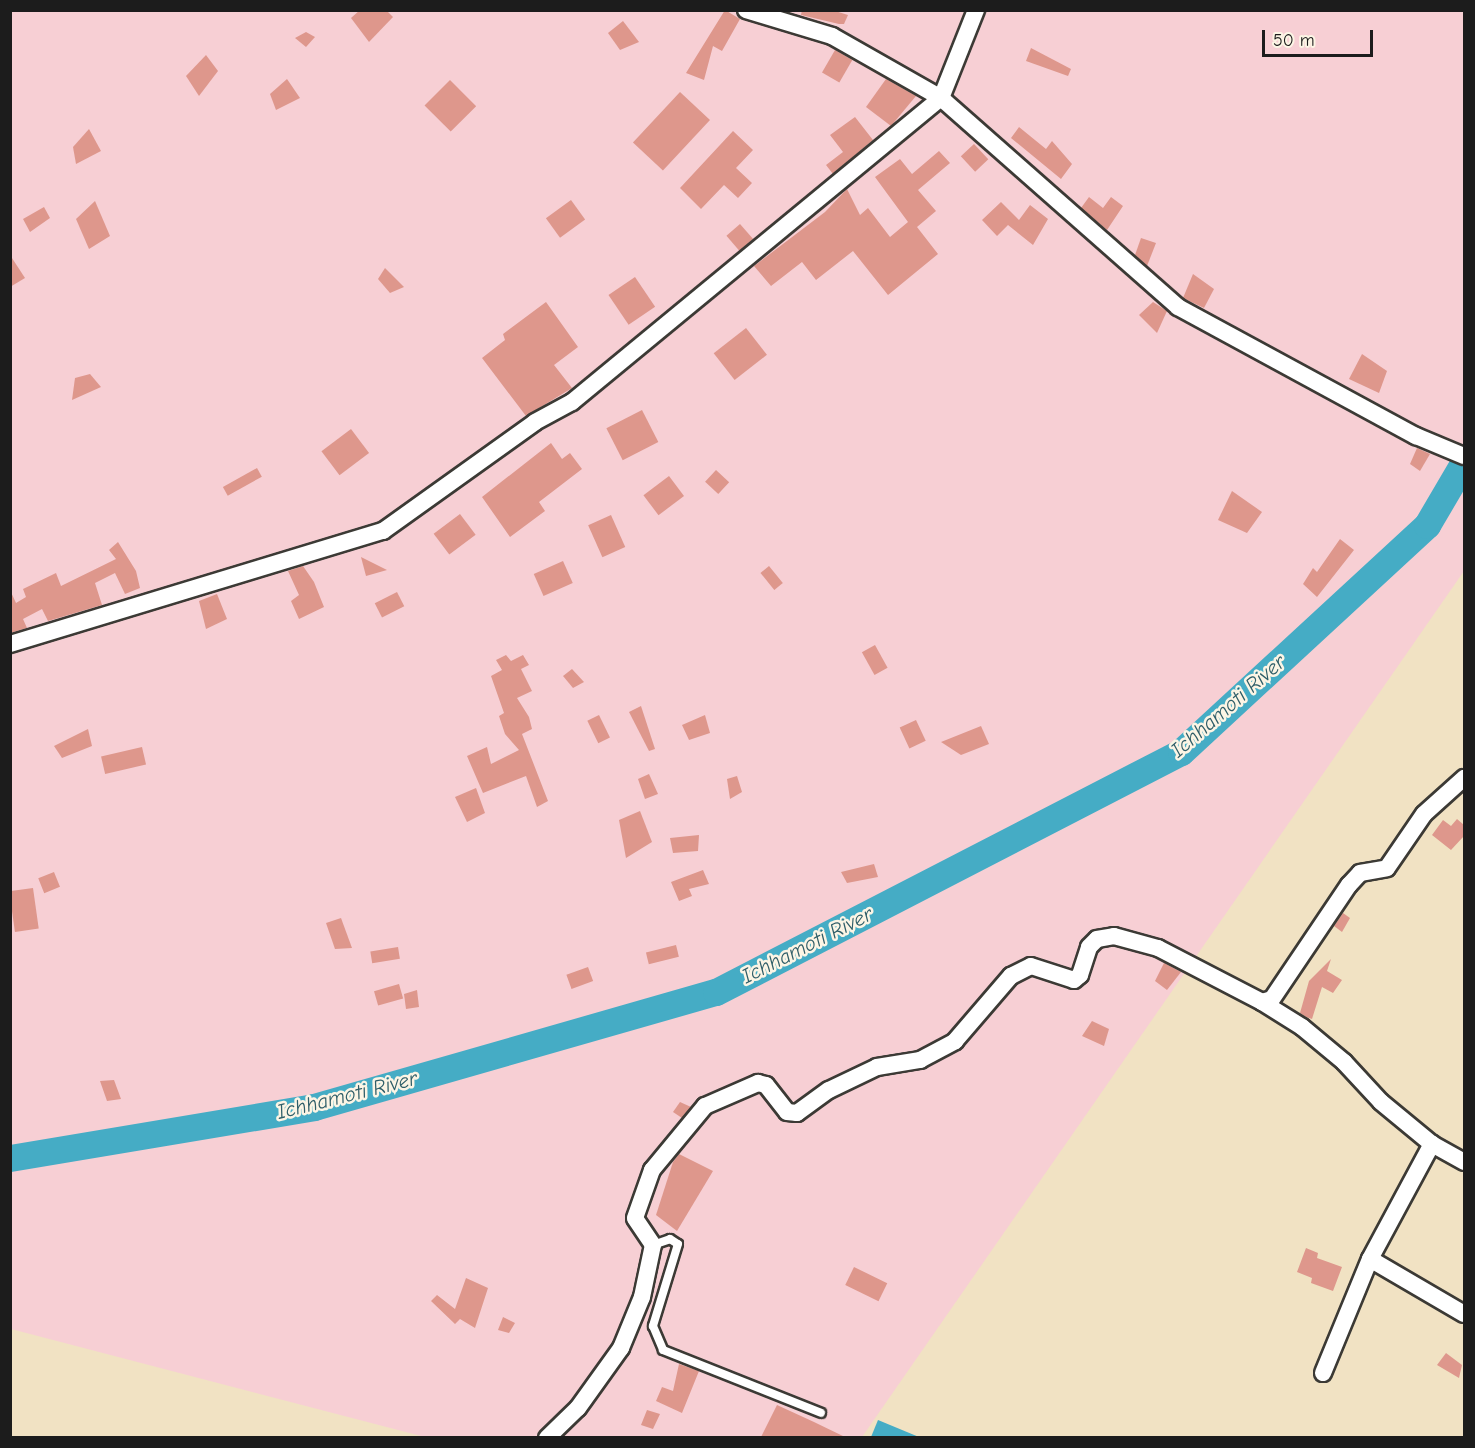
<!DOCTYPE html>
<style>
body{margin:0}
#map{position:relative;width:1475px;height:1448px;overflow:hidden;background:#f1e2c3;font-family:"Comic Neue",sans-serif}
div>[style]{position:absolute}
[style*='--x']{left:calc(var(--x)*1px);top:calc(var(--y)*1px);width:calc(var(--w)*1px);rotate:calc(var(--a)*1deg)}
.built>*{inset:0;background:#f7cfd4}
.water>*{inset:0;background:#45acc5}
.river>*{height:27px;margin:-13.5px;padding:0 13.5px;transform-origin:13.5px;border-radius:13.5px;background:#45acc5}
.building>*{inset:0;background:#de978c;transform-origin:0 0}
.roads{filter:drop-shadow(2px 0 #3c3a35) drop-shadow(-2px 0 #3c3a35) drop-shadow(0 2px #3c3a35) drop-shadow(0 -2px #3c3a35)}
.lane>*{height:8px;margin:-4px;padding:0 4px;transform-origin:4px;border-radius:4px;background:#fff}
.street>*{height:16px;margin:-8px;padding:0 8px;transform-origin:8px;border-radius:8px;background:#fff}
span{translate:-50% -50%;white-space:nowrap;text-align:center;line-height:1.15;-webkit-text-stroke:5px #fcf5e5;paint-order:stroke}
.water-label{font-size:21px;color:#2e5d68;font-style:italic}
.frame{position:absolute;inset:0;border:12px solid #1c1c1c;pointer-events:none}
.scale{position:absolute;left:1262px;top:30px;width:111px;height:27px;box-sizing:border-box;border:3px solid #1c1c1c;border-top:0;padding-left:8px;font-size:18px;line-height:21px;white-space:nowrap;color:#1c1c1c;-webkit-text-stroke:4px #fcf5e5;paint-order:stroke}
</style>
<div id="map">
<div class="built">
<i style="clip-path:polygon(10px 11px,1464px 11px,1464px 571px,862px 1437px,425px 1437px,11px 1329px)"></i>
</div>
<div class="water">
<i style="clip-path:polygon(878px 1420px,919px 1437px,871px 1437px)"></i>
</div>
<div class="river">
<i style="--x:10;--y:1158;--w:308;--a:-9.5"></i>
<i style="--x:314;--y:1107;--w:418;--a:-16"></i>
<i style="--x:716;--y:992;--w:523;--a:-27.3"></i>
<i style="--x:1181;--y:752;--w:335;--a:-42.7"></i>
<i style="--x:1427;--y:525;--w:73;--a:-59.6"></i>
</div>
<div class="building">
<i style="clip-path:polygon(360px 10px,386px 10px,393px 17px,369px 42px,351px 18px)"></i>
<i style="clip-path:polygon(725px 10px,740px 19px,722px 51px,713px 46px,704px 80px,686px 73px)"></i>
<i style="clip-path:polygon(802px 10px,832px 10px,848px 15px,844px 24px,839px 24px,801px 15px)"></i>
<i style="clip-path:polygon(623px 21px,639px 42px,620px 50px,608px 33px)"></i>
<i style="clip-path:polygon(306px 32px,315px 37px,306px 47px,295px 38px)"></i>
<i style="clip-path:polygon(1031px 48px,1071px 69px,1068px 76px,1026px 61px)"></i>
<i style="left:835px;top:50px;width:20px;height:26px;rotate:30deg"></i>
<i style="clip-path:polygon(206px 55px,218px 71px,199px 96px,186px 76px)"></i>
<i style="clip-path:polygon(287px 79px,300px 98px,276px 110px,270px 94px)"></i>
<i style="clip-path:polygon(886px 79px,916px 96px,891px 126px,866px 107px)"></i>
<i style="left:450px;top:80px;width:37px;height:36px;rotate:45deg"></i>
<i style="left:680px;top:92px;width:41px;height:69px;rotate:43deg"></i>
<i style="clip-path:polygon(855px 117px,873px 140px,833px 174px,826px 165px,843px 152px,830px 135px)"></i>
<i style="clip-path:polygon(1019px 127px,1046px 149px,1052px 141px,1072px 164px,1061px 179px,1011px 138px)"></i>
<i style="clip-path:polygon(89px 129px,101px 151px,76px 164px,73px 147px)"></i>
<i style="clip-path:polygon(733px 131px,753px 150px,736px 168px,752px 183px,738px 198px,724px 185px,701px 209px,680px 188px)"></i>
<i style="left:974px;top:144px;width:21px;height:18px;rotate:47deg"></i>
<i style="clip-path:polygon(939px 151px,950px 163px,918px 190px,936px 211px,917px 227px,938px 254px,888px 295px,853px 251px,816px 280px,802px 262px,771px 286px,754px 266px,825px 212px,847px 189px,860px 215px,868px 208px,890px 237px,908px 222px,875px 177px,900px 159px,912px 174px)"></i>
<i style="clip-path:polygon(1089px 197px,1103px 208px,1111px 197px,1123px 206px,1107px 230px,1081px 208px)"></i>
<i style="left:571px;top:200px;width:24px;height:31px;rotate:54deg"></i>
<i style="clip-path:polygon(95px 201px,110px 236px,89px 249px,76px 219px)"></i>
<i style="clip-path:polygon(1001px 202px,1019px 220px,1030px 205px,1048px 219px,1033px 245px,1008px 225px,997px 236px,982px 220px)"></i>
<i style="clip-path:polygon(44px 207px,50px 218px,30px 232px,23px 219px)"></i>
<i style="left:740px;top:224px;width:20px;height:18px;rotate:49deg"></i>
<i style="clip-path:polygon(1141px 238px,1156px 243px,1147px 266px,1135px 255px)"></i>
<i style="clip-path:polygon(10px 255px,25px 278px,10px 287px)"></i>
<i style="clip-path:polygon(385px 268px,404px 287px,390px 293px,378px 279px)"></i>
<i style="clip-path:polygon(1193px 274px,1214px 289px,1204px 308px,1183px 298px)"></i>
<i style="left:635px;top:277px;width:36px;height:32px;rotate:56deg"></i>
<i style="clip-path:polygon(546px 302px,578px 347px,554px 365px,572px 388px,526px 416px,482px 358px,505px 340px,503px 334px)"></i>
<i style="clip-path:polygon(1153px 302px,1167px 311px,1157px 333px,1139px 315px)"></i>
<i style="left:746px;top:328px;width:34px;height:41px;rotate:52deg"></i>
<i style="clip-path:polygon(1362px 354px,1387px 371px,1379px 393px,1349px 379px)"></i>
<i style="clip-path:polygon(90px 374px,101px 387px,72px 400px,75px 378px)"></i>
<i style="left:642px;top:410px;width:36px;height:40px;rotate:63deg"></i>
<i style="left:351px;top:429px;width:30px;height:37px;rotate:53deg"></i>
<i style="clip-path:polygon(551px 443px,562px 459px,570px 453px,582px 469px,539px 502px,545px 511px,510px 537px,482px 497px)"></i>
<i style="clip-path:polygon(1417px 448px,1430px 454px,1420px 471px,1410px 464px)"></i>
<i style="left:257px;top:468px;width:10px;height:39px;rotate:61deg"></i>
<i style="left:716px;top:470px;width:18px;height:16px;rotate:43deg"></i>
<i style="left:669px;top:476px;width:25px;height:32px;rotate:53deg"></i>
<i style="clip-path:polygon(1232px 491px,1262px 512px,1247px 533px,1218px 520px)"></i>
<i style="left:460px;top:514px;width:26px;height:33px;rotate:53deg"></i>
<i style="left:611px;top:515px;width:35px;height:25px;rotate:66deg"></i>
<i style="clip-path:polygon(1340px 539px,1354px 550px,1317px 597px,1303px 584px,1313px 568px,1317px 572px)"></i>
<i style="clip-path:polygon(118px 542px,136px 571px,140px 588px,125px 594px,115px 573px,95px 583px,102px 605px,48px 621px,42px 609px,23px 619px,27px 628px,10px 633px,10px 590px,16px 603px,26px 597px,23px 589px,56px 573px,61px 586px,116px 559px,109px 550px)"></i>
<i style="clip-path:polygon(361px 557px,387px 570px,366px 576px)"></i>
<i style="left:563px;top:561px;width:24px;height:32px;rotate:66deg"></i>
<i style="clip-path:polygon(303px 566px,314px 582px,324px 607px,299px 619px,291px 601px,299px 595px,288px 571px)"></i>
<i style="left:769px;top:566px;width:22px;height:11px;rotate:51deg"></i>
<i style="left:397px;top:592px;width:16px;height:25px;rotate:63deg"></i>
<i style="clip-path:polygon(217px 594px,227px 619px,206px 629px,199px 601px)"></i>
<i style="left:875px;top:645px;width:26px;height:15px;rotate:61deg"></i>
<i style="clip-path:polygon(506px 655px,511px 661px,523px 655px,529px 665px,521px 669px,532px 691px,517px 698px,529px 717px,532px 729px,522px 734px,548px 801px,537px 807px,526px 776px,483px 793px,467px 756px,487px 747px,491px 764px,519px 750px,505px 734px,499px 716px,504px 713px,491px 676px,502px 670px,496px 660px)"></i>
<i style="clip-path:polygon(572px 669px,584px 682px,573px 688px,563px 676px)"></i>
<i style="clip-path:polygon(641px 706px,655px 749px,649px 751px,629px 712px)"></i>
<i style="left:599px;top:715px;width:25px;height:13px;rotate:64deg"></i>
<i style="clip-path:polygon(705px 715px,710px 733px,689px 740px,682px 725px)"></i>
<i style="left:916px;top:720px;width:23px;height:18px;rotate:65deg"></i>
<i style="clip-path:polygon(981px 726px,989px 744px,961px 755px,941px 742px)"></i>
<i style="clip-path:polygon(88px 729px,92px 746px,62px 758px,54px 746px)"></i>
<i style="left:142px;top:747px;width:18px;height:42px;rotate:77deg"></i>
<i style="clip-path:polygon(649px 774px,658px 794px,645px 799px,638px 779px)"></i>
<i style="clip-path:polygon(737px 776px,742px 792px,730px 799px,727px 779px)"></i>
<i style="clip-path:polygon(476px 788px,485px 813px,467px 822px,455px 797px)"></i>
<i style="clip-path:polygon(640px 811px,652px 842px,626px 858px,619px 820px)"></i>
<i style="clip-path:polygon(1457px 819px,1464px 825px,1464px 836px,1451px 850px,1432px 835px,1443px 820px,1451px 826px)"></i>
<i style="clip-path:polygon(699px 835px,698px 851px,673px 853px,670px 838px)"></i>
<i style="clip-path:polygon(874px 864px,878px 877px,847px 883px,841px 872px)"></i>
<i style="clip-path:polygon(703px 870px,709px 884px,689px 889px,692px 896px,679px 901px,671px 882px)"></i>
<i style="left:54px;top:872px;width:16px;height:17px;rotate:68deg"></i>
<i style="left:33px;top:888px;width:41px;height:24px;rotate:82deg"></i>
<i style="clip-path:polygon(1343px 913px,1350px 918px,1342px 932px,1334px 926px)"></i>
<i style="clip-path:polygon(341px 918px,352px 948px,335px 949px,326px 923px)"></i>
<i style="left:676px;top:945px;width:12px;height:31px;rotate:76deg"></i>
<i style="left:398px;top:947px;width:12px;height:28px;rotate:81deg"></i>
<i style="clip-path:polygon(1331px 959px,1327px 971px,1342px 980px,1333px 993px,1322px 987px,1312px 1019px,1306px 1017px,1300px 1013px,1309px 981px)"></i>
<i style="clip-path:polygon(1164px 963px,1181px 972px,1167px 990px,1155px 981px)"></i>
<i style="left:588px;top:967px;width:15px;height:23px;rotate:70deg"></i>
<i style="left:399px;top:984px;width:15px;height:26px;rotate:74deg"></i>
<i style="clip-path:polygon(417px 990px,419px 1007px,406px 1009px,404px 994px)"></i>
<i style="clip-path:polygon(1092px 1021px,1109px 1029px,1104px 1046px,1082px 1036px)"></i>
<i style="clip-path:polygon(114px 1080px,121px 1099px,107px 1101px,100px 1081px)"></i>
<i style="clip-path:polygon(680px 1102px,691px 1107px,682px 1118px,673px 1112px)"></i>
<i style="clip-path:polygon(679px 1154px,713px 1171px,677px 1231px,656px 1215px,673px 1162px)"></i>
<i style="clip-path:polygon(1306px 1248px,1318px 1253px,1317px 1258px,1342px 1267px,1333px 1291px,1311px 1283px,1312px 1278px,1297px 1272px)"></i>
<i style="left:854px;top:1267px;width:37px;height:20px;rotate:26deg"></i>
<i style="clip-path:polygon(466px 1278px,488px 1288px,475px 1328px,460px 1319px,455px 1324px,431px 1301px,437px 1295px,455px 1309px)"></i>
<i style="clip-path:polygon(503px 1317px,515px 1323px,509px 1333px,498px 1330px)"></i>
<i style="clip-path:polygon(1446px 1353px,1462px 1365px,1459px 1378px,1437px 1365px)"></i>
<i style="clip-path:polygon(679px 1364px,699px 1371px,682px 1413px,656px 1401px,662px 1387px,673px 1391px)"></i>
<i style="clip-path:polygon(777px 1405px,814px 1422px,845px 1437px,761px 1437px)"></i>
<i style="clip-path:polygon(647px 1410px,660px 1414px,653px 1429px,641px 1425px)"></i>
</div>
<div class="roads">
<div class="lane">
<i style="--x:653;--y:1245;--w:18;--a:-19"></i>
<i style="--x:670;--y:1239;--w:9;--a:32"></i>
<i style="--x:678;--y:1244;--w:86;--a:107"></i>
<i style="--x:653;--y:1326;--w:26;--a:67"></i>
<i style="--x:663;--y:1350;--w:170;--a:21.7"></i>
</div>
<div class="street">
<i style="--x:746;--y:10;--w:90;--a:16.8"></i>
<i style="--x:832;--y:36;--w:125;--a:29.6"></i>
<i style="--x:941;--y:98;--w:316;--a:41.4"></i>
<i style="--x:1178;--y:307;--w:271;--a:28.5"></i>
<i style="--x:1416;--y:436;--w:52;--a:22.6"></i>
<i style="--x:10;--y:644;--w:390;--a:-16.9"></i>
<i style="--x:383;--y:531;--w:187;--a:-35.6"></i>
<i style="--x:535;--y:422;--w:42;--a:-28.4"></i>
<i style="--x:572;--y:402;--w:478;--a:-39.5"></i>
<i style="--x:941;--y:98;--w:95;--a:-68.3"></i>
<i style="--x:1262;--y:1002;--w:47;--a:32"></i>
<i style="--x:1302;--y:1027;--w:55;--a:39.8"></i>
<i style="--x:1344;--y:1062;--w:54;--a:47.2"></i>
<i style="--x:1381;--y:1102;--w:66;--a:39.5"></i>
<i style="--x:1432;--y:1144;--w:37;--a:29"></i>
<i style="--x:1370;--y:1259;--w:109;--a:30.3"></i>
<i style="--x:1323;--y:1373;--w:123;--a:-67.6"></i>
<i style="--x:1370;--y:1259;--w:131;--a:-61.7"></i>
<i style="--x:547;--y:1438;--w:43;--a:-44.1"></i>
<i style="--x:578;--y:1408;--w:74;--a:-54.4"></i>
<i style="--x:621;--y:1348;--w:55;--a:-67.6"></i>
<i style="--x:642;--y:1297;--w:53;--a:-78.1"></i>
<i style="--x:653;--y:1245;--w:32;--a:-124"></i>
<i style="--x:635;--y:1218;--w:51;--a:-70.5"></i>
<i style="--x:652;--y:1170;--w:83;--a:-50.4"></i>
<i style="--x:705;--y:1106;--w:58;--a:-23.5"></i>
<i style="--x:758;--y:1083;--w:8;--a:14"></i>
<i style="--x:766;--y:1085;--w:34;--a:52"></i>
<i style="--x:787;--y:1112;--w:10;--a:6"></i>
<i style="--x:797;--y:1113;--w:39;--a:-36"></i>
<i style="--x:829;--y:1090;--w:53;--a:-25.6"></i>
<i style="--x:877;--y:1067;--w:44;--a:-9.2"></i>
<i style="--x:920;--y:1060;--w:40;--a:-28"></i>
<i style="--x:955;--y:1041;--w:86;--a:-49.3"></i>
<i style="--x:1011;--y:976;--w:22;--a:-27"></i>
<i style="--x:1031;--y:966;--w:45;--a:18"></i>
<i style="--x:1074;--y:980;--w:8;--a:-40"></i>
<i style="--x:1080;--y:975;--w:29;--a:-72"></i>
<i style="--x:1089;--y:947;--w:11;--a:-45"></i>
<i style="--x:1097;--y:939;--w:17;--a:-10"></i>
<i style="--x:1114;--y:936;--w:46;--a:15.3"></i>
<i style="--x:1158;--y:948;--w:117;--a:27.4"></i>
<i style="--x:1262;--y:1002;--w:10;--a:-17"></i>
<i style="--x:1272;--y:999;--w:138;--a:-56"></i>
<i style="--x:1349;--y:885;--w:16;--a:-47"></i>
<i style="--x:1360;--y:873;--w:27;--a:-10"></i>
<i style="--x:1387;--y:868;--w:65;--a:-55.6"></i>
<i style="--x:1424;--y:814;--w:54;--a:-42"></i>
</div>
</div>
<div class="water-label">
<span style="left:1228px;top:706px;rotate:-41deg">Ichhamoti River</span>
<span style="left:807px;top:945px;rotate:-27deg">Ichhamoti River</span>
<span style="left:347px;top:1095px;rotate:-14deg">Ichhamoti River</span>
</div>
<div class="frame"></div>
<div class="scale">50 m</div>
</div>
